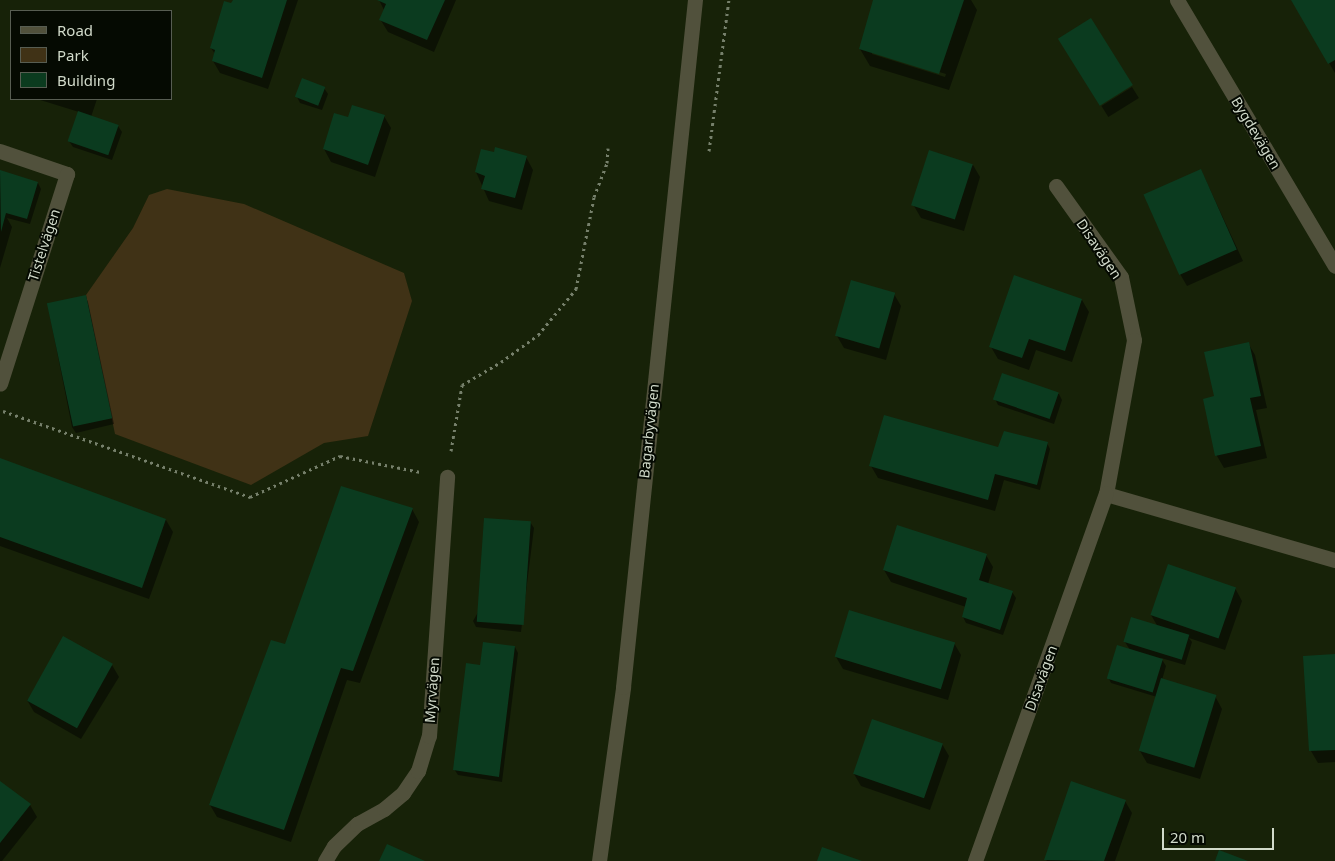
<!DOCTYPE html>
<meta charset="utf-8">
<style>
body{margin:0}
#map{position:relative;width:1335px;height:861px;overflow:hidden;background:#172208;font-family:"Noto Sans",sans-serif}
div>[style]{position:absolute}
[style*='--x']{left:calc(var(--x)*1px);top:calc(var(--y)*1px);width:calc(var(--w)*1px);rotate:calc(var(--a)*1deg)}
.green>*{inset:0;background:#403216}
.shadow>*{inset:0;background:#0007;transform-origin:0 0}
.building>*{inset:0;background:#0b3b1f;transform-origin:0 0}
.path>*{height:3px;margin-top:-1.5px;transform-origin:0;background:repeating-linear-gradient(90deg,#76806b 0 2.5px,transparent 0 6.5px)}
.minor>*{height:15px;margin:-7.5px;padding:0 7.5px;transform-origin:7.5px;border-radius:7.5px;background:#51513c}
span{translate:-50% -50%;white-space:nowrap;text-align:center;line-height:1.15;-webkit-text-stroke:4px #050a02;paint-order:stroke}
.street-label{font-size:14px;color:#d1daca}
.legend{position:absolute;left:10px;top:10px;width:162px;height:90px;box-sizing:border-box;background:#050a02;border:1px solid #575d52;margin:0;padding:6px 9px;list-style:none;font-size:15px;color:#d1daca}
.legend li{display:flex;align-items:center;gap:10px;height:25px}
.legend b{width:25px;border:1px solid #575d52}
.scale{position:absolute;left:1162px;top:828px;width:112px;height:22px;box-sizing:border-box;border:2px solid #d1daca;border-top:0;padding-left:6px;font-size:15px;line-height:18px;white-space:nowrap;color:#d1daca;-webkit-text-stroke:4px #050a02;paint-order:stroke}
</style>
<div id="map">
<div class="green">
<i style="clip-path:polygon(167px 189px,244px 204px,404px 273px,412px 301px,368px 436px,324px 443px,251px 485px,115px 434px,86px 295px,133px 228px,149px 195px)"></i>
</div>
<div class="shadow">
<i style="clip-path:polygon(234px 0,298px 0,268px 89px,220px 73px,213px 61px,215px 54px,211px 48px)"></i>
<i style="clip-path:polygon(379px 0,456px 0,434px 52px,388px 32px,380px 19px,384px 10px)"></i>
<i style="clip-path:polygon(evenodd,875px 0,971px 0,977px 10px,949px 90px,870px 66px,860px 49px,875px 0,872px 52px,946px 74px,945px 77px,872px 54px,872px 52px)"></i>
<i style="clip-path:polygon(1292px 0,1335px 0,1335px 73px)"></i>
<i style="left:1132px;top:87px;width:13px;height:36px;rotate:58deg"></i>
<i style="clip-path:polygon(324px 88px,328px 94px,322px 110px,300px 103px,297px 97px)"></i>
<i style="clip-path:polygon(37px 99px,97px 99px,91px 117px,118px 126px,122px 132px,112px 160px,73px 147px,69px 141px,79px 112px)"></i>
<i style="clip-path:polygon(335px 114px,349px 119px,384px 116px,391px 128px,375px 177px,331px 162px,324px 149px)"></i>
<i style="clip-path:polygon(526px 157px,533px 170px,522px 210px,489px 201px,476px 172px)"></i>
<i style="clip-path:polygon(973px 165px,980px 177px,964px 231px,921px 218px,914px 206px)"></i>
<i style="clip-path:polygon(1201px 170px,1243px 261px,1187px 286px,1180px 274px)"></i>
<i style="clip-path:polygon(0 172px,38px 183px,41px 189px,30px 224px,7px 218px,12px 227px,0 268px)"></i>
<i style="clip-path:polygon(894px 294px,901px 306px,886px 360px,844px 348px,837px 336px)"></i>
<i style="clip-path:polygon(85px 296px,88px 302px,114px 424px,76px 433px,72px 427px,48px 306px)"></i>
<i style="clip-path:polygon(1082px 300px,1089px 312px,1072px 362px,1036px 350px,1029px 370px,998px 359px,991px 347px)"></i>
<i style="clip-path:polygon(1248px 343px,1255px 355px,1267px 408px,1256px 410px,1267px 458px,1224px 468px,1217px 456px,1216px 397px)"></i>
<i style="clip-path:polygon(1059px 394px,1062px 400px,1054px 424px,998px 405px,995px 399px)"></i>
<i style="clip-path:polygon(1047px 443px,1050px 449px,1040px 490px,1004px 480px,995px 511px,878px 478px,871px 466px)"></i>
<i style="clip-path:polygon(0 459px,166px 520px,173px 532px,149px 599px,0 546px)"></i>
<i style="clip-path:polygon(412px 509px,419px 522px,360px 683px,347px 680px,291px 842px,217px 817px,210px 805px,286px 646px)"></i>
<i style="clip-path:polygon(530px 522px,534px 528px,521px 632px,476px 627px,473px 621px)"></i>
<i style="clip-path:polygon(986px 555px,993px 567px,988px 584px,1012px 592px,1016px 598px,1003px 635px,966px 623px,963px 617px,966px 607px,891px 582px,884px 570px)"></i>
<i style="clip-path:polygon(1235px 588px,1242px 601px,1225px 650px,1189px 638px,1192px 642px,1185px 665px,1161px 658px,1166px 666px,1162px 680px,1215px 696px,1222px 709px,1200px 779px,1147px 763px,1140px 751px,1157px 697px,1111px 683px,1108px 677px,1130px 650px,1125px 642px,1158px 627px,1151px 615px)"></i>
<i style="clip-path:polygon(954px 643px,961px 655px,948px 700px,843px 669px,836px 657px)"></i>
<i style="clip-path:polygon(515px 647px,518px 653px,502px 782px,458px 775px,454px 769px,481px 666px)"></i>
<i style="clip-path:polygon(1335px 655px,1335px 762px,1318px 763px,1311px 751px)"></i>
<i style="clip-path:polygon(112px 665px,119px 677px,81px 739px,34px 712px,27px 700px)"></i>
<i style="clip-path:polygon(942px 744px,949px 756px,930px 810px,861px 786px,854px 774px)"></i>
<i style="clip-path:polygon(0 782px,30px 805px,37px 817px,2px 861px,0 861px)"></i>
<i style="clip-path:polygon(1125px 801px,1132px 813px,1115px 861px,1046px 861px)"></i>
</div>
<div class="building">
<i style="clip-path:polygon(233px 0,287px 0,262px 78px,212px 61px,215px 50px,210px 48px,224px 1px,231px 3px)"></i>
<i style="clip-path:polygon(377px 0,445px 0,427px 40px,379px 20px,386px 4px)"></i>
<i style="clip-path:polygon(873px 0,964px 0,939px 74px,859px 49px)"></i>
<i style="clip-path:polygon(1291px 0,1335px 0,1335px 60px,1328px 64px)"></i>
<i style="left:1091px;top:18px;width:79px;height:39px;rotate:58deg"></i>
<i style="left:302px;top:78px;width:25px;height:20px;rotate:21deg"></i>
<i style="clip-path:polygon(352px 105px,385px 115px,368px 165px,323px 149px,334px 113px,348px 117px)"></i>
<i style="left:78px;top:111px;width:43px;height:32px;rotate:19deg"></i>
<i style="clip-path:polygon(495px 147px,527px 156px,515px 198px,481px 189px,485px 176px,475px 172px,481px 149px,494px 152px)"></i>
<i style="left:929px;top:150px;width:46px;height:58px;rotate:18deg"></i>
<i style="left:1201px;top:169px;width:88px;height:63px;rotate:66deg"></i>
<i style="clip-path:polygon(0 170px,38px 182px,27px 219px,6px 213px,1px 232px)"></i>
<i style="clip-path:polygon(1014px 275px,1082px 299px,1065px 351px,1029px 339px,1022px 358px,989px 347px)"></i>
<i style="left:851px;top:280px;width:46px;height:58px;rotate:16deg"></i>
<i style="left:86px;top:295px;width:126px;height:40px;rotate:78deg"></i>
<i style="clip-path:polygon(1249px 342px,1261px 396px,1250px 398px,1261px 446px,1215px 456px,1203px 399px,1214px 396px,1204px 352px)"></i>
<i style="left:1002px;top:373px;width:60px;height:28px;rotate:19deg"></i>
<i style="clip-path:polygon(884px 415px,998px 447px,1004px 431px,1048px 442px,1037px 485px,995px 474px,988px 500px,869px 466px)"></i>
<i style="clip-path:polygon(0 458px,166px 519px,142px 588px,0 537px)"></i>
<i style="clip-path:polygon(341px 486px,413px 508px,353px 671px,341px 668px,284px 830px,209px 805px,271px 640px,285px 644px)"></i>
<i style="left:484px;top:518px;width:47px;height:104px;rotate:4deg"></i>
<i style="clip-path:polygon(897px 525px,987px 554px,979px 580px,1013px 591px,1000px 630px,962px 617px,967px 598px,883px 570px)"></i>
<i style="left:1168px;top:564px;width:72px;height:54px;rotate:19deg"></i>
<i style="left:849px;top:610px;width:111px;height:49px;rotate:17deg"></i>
<i style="left:1131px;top:617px;width:61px;height:26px;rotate:17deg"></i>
<i style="left:63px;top:636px;width:57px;height:74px;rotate:29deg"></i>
<i style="clip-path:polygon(483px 642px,515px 646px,499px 777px,453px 770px,466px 663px,480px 665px)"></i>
<i style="left:1117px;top:645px;width:48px;height:35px;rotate:17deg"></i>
<i style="clip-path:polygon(1335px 654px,1335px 750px,1309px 751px,1303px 656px)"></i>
<i style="left:1161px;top:678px;width:58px;height:76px;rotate:17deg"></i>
<i style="left:872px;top:719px;width:75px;height:58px;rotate:19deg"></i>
<i style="clip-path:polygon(0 781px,31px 804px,0 843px)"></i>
<i style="clip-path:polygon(1071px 781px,1126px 800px,1104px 861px,1044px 860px)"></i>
<i style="clip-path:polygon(387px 844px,425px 861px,379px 861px)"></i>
<i style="clip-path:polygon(822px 847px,862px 861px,817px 861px)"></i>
<i style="clip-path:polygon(1219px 850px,1248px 861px,1215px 861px)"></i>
</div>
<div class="path">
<i style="--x:709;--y:151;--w:152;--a:-82.5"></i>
<i style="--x:3;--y:411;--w:262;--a:19.2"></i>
<i style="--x:250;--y:497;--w:99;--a:-24.5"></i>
<i style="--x:340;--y:456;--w:82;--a:11.3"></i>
<i style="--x:451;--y:451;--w:67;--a:-80.5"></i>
<i style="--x:462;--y:385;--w:45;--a:-30.5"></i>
<i style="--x:501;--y:362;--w:46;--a:-36.1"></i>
<i style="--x:538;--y:335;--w:60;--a:-50.4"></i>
<i style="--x:576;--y:289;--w:94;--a:-78.9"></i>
<i style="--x:594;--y:197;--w:36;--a:-69"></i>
<i style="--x:607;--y:163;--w:15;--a:-86"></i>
</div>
<div class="minor">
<i style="--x:1177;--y:0;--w:309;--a:59.3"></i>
<i style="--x:0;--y:151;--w:71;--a:18.9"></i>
<i style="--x:67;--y:174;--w:220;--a:107.7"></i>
<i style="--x:1056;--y:186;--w:112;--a:54.5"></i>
<i style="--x:1121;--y:277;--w:64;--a:78.3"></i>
<i style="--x:1134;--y:340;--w:157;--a:100.3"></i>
<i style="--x:1106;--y:494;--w:238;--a:16.1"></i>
<i style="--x:325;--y:861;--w:17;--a:-59"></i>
<i style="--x:334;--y:846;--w:32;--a:-44"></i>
<i style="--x:357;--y:824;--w:31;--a:-29"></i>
<i style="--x:384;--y:809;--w:25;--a:-40"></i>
<i style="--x:403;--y:793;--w:27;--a:-56"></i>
<i style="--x:418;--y:771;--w:37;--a:-73"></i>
<i style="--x:429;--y:736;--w:260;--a:-86"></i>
<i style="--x:599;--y:861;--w:176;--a:-82.1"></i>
<i style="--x:623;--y:687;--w:691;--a:-84.02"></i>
<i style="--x:975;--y:861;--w:390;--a:-70.4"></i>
</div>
<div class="street-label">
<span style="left:1256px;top:133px;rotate:59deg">Bygdevägen</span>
<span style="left:44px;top:245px;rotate:-72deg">Tistelvägen</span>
<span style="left:1099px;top:249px;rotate:56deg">Disavägen</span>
<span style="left:649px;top:431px;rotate:-84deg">Bagarbyvägen</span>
<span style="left:1041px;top:678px;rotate:-70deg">Disavägen</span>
<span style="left:432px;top:690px;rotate:-86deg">Myrvägen</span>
</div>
<ul class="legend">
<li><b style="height:6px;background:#51513c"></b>Road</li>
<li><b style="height:14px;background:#403216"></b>Park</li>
<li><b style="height:14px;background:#0b3b1f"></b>Building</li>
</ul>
<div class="scale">20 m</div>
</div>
